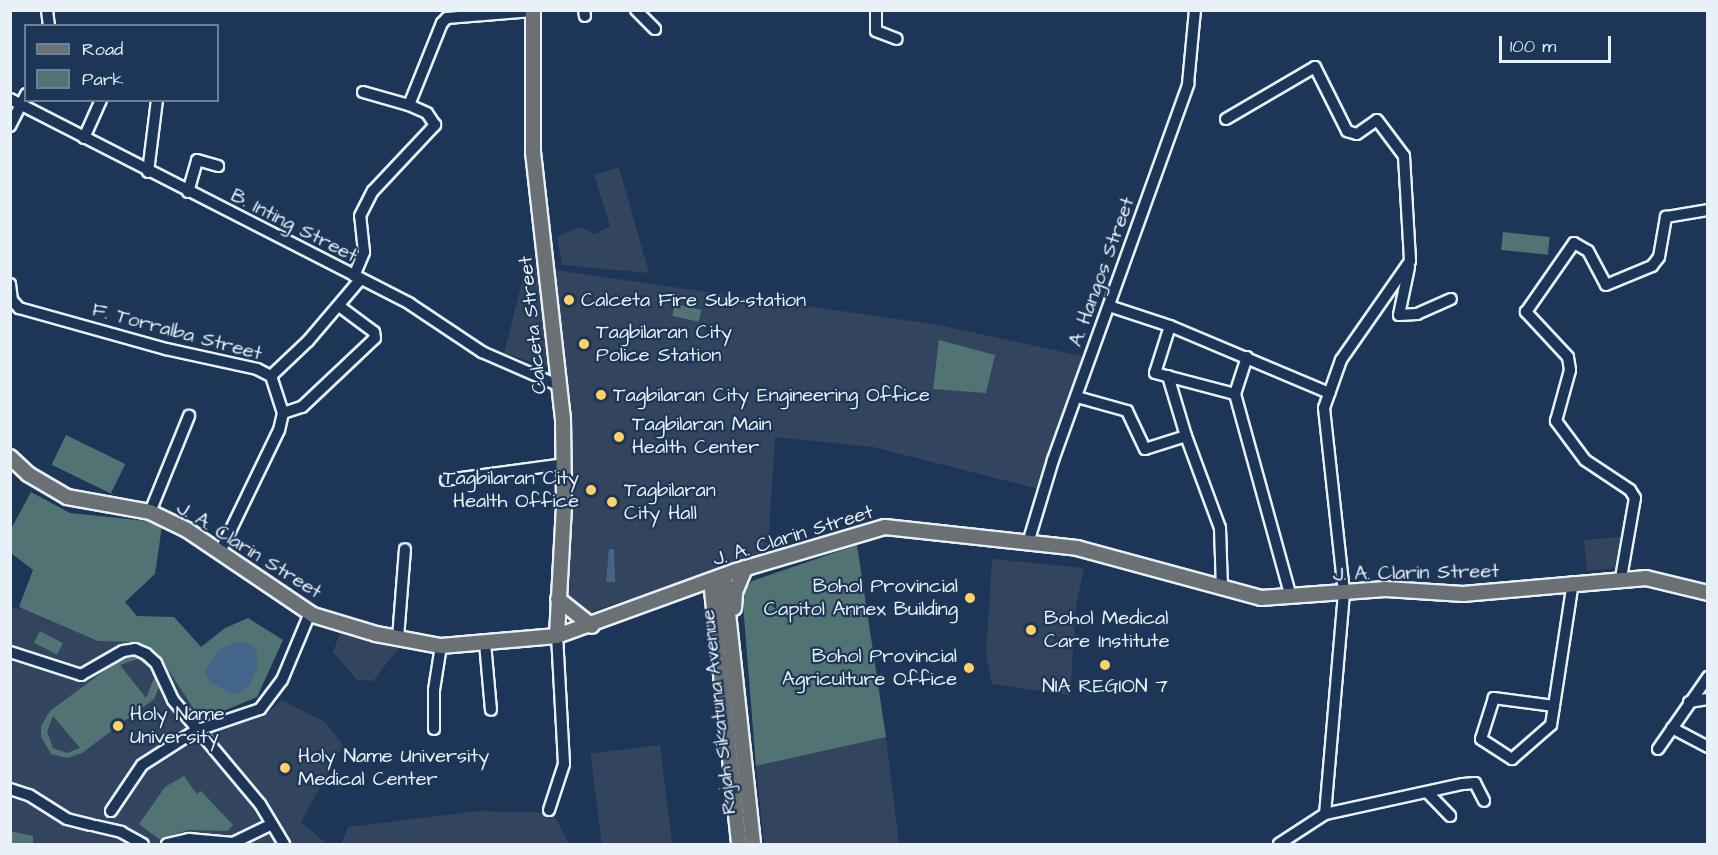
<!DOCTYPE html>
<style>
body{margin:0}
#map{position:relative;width:1718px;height:855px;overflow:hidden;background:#1d3557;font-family:"Architects Daughter",sans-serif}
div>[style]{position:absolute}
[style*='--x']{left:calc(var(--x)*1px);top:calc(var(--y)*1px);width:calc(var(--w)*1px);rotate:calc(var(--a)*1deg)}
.built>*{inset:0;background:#33445e;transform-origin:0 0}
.green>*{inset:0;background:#527373;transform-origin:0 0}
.water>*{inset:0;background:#44658a}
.roads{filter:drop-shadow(2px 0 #e8f1f8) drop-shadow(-2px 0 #e8f1f8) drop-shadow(0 2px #e8f1f8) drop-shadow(0 -2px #e8f1f8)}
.minor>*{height:10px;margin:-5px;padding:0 5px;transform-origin:5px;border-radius:5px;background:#1d3557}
.major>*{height:14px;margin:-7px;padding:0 7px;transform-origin:7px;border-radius:7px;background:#6b7074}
.dots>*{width:16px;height:16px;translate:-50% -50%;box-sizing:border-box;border:3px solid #1d3557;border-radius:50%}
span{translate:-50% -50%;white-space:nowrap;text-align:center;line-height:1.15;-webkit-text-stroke:4.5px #1d3557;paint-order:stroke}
.street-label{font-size:20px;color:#e8f1f8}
.poi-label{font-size:20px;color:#e8f1f8}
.left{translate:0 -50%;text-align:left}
.right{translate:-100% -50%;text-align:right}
.frame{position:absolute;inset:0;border:12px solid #e8f1f8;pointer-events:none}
.legend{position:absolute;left:24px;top:24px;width:195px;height:78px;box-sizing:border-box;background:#1d3557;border:2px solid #6e8097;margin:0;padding:8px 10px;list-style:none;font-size:18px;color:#e8f1f8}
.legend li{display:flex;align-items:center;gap:12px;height:30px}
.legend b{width:30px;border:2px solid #6e8097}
.scale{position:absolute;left:1499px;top:36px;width:112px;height:27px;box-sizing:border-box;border:3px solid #e8f1f8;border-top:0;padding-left:8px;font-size:18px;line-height:21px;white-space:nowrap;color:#e8f1f8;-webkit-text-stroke:4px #1d3557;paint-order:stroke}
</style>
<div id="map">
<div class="built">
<i style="clip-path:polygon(619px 167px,649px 273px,562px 265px,557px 237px,579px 227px,595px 234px,610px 226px,594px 175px)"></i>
<i style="clip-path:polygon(526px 266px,541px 268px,547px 367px,504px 353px)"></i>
<i style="clip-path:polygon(554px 270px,939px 325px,1086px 357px,1039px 489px,873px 447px,775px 437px,768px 551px,583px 615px,568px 604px,572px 498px,570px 427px)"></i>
<i style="clip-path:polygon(1621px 537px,1619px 568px,1587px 571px,1584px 540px)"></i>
<i style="clip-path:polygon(992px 559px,1084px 568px,1076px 606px,1070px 695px,992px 684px,986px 655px)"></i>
<i style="clip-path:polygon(10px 608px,79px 613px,163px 648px,200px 723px,257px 705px,263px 717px,282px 700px,325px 722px,343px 745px,301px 822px,327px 844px,11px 844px)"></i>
<i style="clip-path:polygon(340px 633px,398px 649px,373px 681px,357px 680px,333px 652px)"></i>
<i style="clip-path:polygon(886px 737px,899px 844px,764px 844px,756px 766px)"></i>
<i style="left:660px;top:745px;width:100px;height:70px;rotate:83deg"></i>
<i style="clip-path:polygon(478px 811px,553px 813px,569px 844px,341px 844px,348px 827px)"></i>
</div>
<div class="green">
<i style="left:1503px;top:232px;width:47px;height:18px;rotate:6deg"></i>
<i style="left:675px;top:304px;width:27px;height:12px;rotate:13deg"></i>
<i style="clip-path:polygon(939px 340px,995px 355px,986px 393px,933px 389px)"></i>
<i style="left:66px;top:435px;width:66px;height:33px;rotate:26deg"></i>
<i style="clip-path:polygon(31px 492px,70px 513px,147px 521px,162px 526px,155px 574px,125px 602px,137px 616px,174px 617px,201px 647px,225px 628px,248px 618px,283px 640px,257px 697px,201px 720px,158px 654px,137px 642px,98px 641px,19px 607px,33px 570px,11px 553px,11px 529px)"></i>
<i style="clip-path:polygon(857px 545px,886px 737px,756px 766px,742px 592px,752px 581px)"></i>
<i style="left:40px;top:631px;width:26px;height:13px;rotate:28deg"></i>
<i style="clip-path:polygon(evenodd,137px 654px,145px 657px,158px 674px,160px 685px,154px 699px,82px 753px,67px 758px,51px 754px,41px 737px,41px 726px,50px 711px,123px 657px,137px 654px,138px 659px,150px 668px,154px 678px,146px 698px,120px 665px,138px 659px,137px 654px,53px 716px,80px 748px,67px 753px,53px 748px,47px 731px,53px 716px)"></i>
<i style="clip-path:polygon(184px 776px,197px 794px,201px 791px,233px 825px,227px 831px,188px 830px,159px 839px,139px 824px,165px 787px)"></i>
<i style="clip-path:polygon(10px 831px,33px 836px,33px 844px,11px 844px)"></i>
</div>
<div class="water">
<i style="clip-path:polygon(609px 549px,614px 549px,615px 582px,606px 582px)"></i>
<i style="clip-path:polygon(237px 642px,251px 644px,257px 652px,257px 668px,249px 686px,236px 695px,210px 682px,205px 672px,218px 650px)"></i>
</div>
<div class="roads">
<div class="minor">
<i style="--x:47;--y:10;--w:16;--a:83"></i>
<i style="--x:584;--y:10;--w:6;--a:81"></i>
<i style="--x:636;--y:10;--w:27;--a:45"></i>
<i style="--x:876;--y:10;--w:21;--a:90"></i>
<i style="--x:876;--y:31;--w:22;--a:21"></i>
<i style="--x:363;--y:92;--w:48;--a:15.8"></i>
<i style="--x:10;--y:99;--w:449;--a:27.1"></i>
<i style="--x:410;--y:304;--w:87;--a:33.7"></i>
<i style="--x:482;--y:352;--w:85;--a:23.6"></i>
<i style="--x:1226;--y:119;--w:103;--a:-30.3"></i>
<i style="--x:1315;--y:67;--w:72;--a:63.4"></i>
<i style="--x:1347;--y:131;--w:10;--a:17"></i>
<i style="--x:1357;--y:134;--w:24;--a:-35"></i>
<i style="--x:1377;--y:120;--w:45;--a:53.1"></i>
<i style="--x:1404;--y:156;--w:105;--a:86.7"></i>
<i style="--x:1410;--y:261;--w:121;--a:124.9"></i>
<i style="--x:1341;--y:360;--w:51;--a:109.5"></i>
<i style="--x:1324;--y:408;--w:186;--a:83.8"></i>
<i style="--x:1344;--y:593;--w:222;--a:94.9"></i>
<i style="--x:1325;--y:814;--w:55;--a:146.9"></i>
<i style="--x:10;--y:126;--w:36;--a:-63"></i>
<i style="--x:84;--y:138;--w:42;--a:-65.9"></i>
<i style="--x:148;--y:172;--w:73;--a:-82.9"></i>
<i style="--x:188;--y:192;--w:33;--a:-74"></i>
<i style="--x:197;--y:160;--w:22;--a:16"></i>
<i style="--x:1409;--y:267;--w:49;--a:101.8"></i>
<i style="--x:1399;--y:315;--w:18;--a:-3"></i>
<i style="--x:1417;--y:314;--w:37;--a:-24"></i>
<i style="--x:354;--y:276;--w:26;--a:-67"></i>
<i style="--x:364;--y:252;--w:36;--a:-96"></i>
<i style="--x:360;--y:216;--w:28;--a:-63"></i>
<i style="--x:373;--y:191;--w:91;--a:-46.8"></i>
<i style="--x:435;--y:125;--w:14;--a:-124"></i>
<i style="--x:427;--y:113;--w:20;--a:-156"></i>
<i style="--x:409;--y:105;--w:88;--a:-68.1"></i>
<i style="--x:442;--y:23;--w:7;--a:-45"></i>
<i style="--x:447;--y:18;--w:86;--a:-4.7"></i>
<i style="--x:10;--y:284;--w:16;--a:83"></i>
<i style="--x:12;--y:300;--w:11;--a:49"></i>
<i style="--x:19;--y:308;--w:153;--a:15.6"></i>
<i style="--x:166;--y:349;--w:93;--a:12.4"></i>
<i style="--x:257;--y:369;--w:16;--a:27"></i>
<i style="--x:271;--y:376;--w:39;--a:72"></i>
<i style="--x:283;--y:413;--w:17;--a:103"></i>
<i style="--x:279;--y:430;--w:133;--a:115.8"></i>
<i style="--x:1109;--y:306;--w:64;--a:18.2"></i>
<i style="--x:1170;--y:326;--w:173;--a:22.8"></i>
<i style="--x:1170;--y:326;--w:49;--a:107.7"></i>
<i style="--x:1155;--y:373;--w:83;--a:14.7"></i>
<i style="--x:1247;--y:357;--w:39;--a:108"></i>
<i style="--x:1235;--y:394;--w:211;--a:74.6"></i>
<i style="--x:271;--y:376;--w:51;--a:-43.4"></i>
<i style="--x:308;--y:341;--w:80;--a:-49.6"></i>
<i style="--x:1168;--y:376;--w:63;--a:73.3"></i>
<i style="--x:1077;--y:397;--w:52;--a:15.6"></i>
<i style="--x:1127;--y:411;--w:42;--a:64.7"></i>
<i style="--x:1145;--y:449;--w:43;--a:-17.6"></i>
<i style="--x:1186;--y:436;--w:98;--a:69.7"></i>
<i style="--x:1220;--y:528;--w:61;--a:88.1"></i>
<i style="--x:283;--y:413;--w:20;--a:-18"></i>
<i style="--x:302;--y:407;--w:100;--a:-43.4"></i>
<i style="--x:375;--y:338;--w:6;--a:-99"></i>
<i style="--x:374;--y:332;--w:44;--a:-143.4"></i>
<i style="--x:446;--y:480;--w:119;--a:-7.7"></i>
<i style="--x:150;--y:512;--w:104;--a:-67.9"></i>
<i style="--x:1028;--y:543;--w:87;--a:-73.2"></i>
<i style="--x:1053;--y:460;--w:400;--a:-70.2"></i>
<i style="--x:1188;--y:84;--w:74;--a:-84.6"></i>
<i style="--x:1621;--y:578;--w:81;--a:-80.1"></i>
<i style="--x:1635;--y:498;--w:9;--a:-122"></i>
<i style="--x:1630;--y:490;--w:54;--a:-146.3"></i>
<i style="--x:1585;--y:460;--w:49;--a:-126.6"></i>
<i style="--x:1556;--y:421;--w:53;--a:-74.6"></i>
<i style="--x:1570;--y:370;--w:13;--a:-99"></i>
<i style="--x:1568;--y:357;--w:62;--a:-133"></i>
<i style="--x:1526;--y:312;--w:84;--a:-55.2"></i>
<i style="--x:1574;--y:243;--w:16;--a:30"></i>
<i style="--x:1588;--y:251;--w:38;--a:62"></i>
<i style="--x:1606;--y:285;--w:50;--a:-22.4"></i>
<i style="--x:1652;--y:266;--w:11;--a:-52"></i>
<i style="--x:1659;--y:257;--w:41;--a:-80.1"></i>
<i style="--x:1666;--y:217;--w:43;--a:-9.5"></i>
<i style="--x:398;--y:638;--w:89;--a:-85.5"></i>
<i style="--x:485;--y:643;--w:67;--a:84.9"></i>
<i style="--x:10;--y:652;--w:75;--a:17.9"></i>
<i style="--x:81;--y:675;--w:48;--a:-29.7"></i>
<i style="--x:123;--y:651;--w:12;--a:-9"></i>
<i style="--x:135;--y:649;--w:12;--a:24"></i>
<i style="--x:146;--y:654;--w:13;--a:42"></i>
<i style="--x:156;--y:663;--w:41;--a:65.3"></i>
<i style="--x:173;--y:700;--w:136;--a:50.1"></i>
<i style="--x:260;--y:804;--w:47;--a:59"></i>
<i style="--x:1689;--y:702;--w:19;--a:-9"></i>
<i style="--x:1554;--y:706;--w:61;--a:-172.4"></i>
<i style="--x:1494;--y:698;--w:43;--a:107.6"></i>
<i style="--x:1481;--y:739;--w:37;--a:33"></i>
<i style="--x:1512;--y:759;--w:52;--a:-41.1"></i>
<i style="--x:1551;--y:725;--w:19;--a:-81"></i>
<i style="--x:1554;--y:706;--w:125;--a:-81.3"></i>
<i style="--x:1672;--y:728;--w:41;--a:27.8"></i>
<i style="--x:434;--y:729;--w:39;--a:-90"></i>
<i style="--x:434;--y:690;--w:45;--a:-81"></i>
<i style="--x:1658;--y:749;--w:88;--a:-55.2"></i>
<i style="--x:10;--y:789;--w:20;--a:18"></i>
<i style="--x:29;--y:795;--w:45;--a:32.3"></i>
<i style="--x:67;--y:819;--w:25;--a:14"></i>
<i style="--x:1428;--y:793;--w:32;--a:46"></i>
<i style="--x:549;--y:810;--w:48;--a:-71.9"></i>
<i style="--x:564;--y:764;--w:128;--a:-93.1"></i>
<i style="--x:111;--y:811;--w:55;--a:-56"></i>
<i style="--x:142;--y:765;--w:63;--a:-32.7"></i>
<i style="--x:195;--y:731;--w:69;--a:-18.7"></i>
<i style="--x:260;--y:709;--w:36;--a:-53"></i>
<i style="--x:282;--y:680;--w:73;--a:-67.3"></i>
<i style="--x:1325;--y:814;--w:141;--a:-12.3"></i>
<i style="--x:1463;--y:784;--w:12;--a:-5"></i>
<i style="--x:1475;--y:783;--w:20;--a:63"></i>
<i style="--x:96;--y:826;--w:26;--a:13"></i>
<i style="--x:121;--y:832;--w:25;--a:29"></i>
<i style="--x:167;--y:844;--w:23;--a:-13"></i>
<i style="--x:189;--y:839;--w:44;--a:5.2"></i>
<i style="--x:233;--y:843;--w:43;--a:-26"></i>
</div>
<div class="major">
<i style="--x:533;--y:10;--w:142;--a:90"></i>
<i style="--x:533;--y:152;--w:268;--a:83.6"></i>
<i style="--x:563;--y:418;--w:88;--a:89.3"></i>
<i style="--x:564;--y:506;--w:130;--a:93.1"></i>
<i style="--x:10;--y:457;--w:25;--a:43"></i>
<i style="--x:28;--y:474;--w:45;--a:30.5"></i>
<i style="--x:67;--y:497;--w:84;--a:10.2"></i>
<i style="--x:150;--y:512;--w:41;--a:25.9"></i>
<i style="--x:187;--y:530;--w:152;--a:34"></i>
<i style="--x:313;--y:615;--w:66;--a:16.8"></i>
<i style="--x:376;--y:634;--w:66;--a:10.5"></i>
<i style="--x:441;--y:646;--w:116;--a:-4.9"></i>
<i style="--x:557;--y:636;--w:190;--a:-20"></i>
<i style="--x:736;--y:571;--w:155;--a:-16.5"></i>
<i style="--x:885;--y:527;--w:193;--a:6.2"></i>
<i style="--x:1077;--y:548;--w:191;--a:15.2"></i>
<i style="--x:1261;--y:598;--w:125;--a:-4.1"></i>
<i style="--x:1386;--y:589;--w:77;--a:3.7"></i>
<i style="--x:1463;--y:594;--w:184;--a:-5"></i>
<i style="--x:1646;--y:578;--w:64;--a:13.6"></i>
<i style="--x:724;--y:576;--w:270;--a:83.8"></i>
<i style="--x:711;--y:581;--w:264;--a:83.9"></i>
<i style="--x:558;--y:599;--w:43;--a:38.5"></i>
<i style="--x:734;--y:608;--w:16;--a:-86"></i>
<i style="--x:735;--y:592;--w:26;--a:-67"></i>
</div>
</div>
<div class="dots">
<i style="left:569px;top:300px;background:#ffd166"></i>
<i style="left:584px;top:344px;background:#ffd166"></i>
<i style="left:601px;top:395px;background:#ffd166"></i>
<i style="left:619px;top:437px;background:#ffd166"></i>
<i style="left:591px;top:490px;background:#ffd166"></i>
<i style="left:612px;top:502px;background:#ffd166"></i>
<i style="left:970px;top:598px;background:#ffd166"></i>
<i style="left:1031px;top:630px;background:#ffd166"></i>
<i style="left:1105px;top:665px;background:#ffd166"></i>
<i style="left:969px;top:668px;background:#ffd166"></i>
<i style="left:118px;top:726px;background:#ffd166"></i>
<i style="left:285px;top:768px;background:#ffd166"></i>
</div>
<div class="street-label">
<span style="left:294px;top:226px;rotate:27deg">B. Inting Street</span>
<span style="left:1102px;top:272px;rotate:-70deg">A. Hangos Street</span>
<span style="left:533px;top:325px;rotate:-96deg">Calceta Street</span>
<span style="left:177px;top:332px;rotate:15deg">F. Torralba Street</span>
<span style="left:793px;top:536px;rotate:-17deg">J. A. Clarin Street</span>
<span style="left:249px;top:550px;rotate:32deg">J. A. Clarin Street</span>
<span style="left:1416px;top:573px;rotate:-1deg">J. A. Clarin Street</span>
<span style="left:719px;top:712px;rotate:-96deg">Rajah Sikatuna Avenue</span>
</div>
<div class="poi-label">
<span class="left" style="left:581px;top:300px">Calceta Fire Sub-station</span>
<span class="left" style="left:596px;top:344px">Tagbilaran City<br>Police Station</span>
<span class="left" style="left:613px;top:395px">Tagbilaran City Engineering Office</span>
<span class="left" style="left:632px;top:436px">Tagbilaran Main<br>Health Center</span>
<span class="right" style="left:579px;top:490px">Tagbilaran City<br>Health Office</span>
<span class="left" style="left:624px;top:502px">Tagbilaran<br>City Hall</span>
<span class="right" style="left:958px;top:598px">Bohol Provincial<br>Capitol Annex Building</span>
<span class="left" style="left:1044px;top:630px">Bohol Medical<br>Care Institute</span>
<span class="right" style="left:957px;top:668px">Bohol Provincial<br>Agriculture Office</span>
<span style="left:1105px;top:686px">NIA REGION 7</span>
<span class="left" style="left:130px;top:726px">Holy Name<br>University</span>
<span class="left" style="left:298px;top:768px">Holy Name University<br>Medical Center</span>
</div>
<div class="frame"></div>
<ul class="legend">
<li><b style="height:8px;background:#6b7074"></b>Road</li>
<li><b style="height:16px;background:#527373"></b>Park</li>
</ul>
<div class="scale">100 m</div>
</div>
